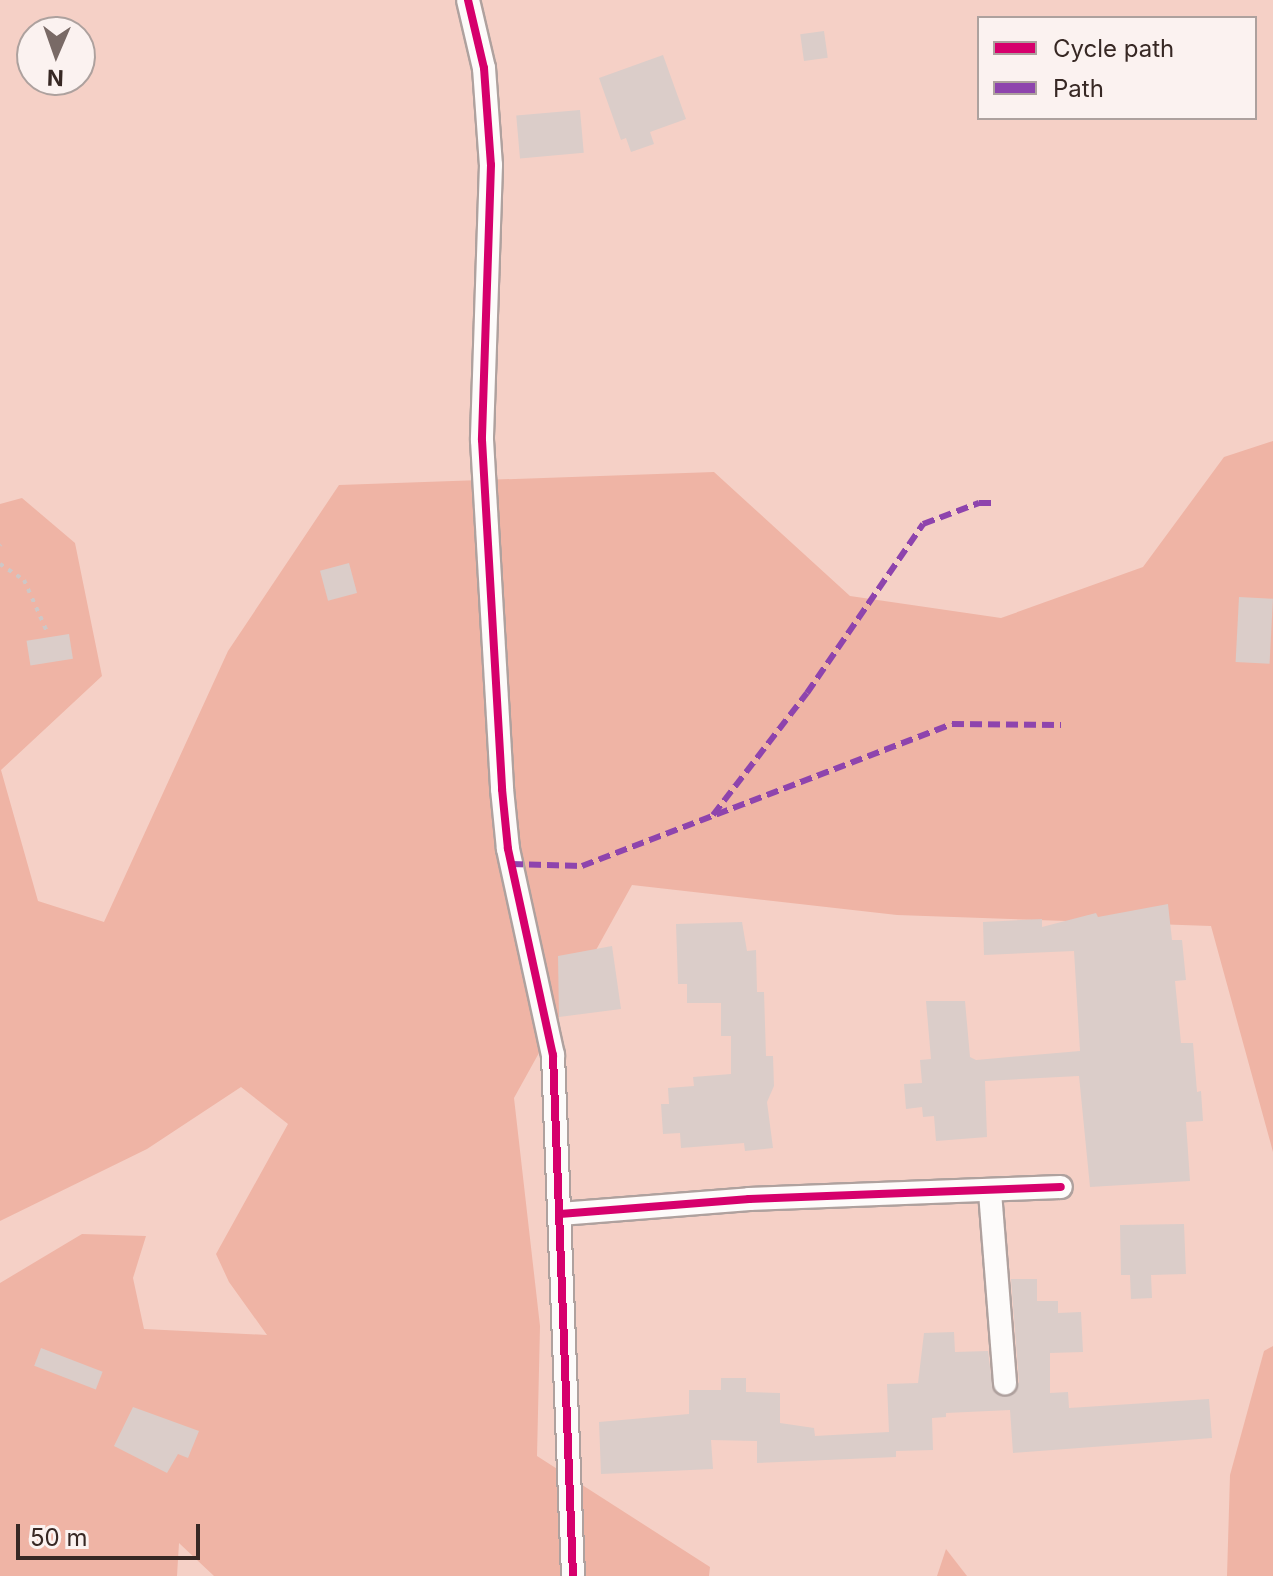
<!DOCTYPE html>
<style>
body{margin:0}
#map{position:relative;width:1273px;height:1576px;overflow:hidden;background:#f3e5e1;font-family:Inter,sans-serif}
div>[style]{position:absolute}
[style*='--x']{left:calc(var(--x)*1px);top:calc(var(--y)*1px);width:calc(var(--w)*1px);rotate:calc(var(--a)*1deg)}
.green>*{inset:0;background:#f5d0c6}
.forest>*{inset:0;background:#efb4a5}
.building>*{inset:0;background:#dbcdc9;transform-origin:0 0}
.path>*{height:4px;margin-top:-2px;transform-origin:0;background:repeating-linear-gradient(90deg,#cec7c6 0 4px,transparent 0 10px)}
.roads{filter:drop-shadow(2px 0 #afa19e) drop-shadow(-2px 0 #afa19e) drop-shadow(0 2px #afa19e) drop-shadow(0 -2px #afa19e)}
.minor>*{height:22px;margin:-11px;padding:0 11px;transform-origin:11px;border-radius:11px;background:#fdfbfa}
.quiet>*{height:6px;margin-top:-3px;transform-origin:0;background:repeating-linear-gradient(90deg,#8e44ad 0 12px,transparent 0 18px)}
.cycleway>*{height:8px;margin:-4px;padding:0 4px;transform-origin:4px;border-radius:4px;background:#d6006c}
span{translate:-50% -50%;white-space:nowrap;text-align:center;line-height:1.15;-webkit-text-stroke:6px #fbf2f0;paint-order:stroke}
.legend{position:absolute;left:977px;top:16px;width:280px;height:104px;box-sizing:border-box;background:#fbf2f0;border:2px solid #ada19e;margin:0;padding:10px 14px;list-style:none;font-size:24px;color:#372824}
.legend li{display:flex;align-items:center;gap:16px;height:40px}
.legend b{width:40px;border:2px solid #ada19e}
.north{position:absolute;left:16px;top:16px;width:80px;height:80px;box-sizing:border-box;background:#fbf2f0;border:2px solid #ada19e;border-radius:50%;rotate:182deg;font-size:22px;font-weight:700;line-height:32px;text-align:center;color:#372824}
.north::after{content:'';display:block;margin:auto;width:28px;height:36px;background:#796a66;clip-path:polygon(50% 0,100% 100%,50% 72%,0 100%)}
.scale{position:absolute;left:16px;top:1524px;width:184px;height:36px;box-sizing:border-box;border:4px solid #372824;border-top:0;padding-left:10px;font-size:24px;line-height:28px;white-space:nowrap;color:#372824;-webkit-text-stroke:6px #fbf2f0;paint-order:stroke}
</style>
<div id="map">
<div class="green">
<i style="clip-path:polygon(evenodd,0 0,1273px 0,1273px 1576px,0 1576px,0 0,979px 18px,1255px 18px,1255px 118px,979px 118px,979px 18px,0 0,32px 32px,80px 32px,80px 80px,32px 80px,32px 32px)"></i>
</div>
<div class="forest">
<i style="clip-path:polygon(1273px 441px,1273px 1152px,1211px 926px,897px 915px,632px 885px,514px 1098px,540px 1326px,537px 1456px,710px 1567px,709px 1576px,214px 1576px,179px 1543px,177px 1576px,0 1576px,0 1283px,82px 1234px,146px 1236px,133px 1278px,144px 1329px,267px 1335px,229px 1282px,216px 1254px,288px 1124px,241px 1087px,147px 1149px,0 1221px,0 504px,22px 498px,75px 543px,102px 676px,1px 770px,38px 901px,104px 922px,228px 651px,339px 485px,714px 472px,850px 596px,1001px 618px,1143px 567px,1224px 457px)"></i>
<i style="clip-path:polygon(1273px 1346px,1273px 1576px,1227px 1576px,1230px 1475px,1264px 1351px)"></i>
<i style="clip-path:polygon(946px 1549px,967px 1576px,937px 1576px)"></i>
</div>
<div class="building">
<i style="left:824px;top:31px;width:27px;height:24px;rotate:82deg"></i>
<i style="clip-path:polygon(663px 55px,686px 119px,650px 132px,654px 144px,631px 152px,626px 138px,621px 140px,599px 78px)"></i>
<i style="left:580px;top:110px;width:43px;height:64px;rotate:85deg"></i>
<i style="left:349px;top:563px;width:31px;height:30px;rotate:75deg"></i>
<i style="left:1239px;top:597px;width:34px;height:65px;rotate:3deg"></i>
<i style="left:69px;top:634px;width:25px;height:43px;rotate:81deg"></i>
<i style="clip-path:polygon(1168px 904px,1172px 940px,1182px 940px,1186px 980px,1175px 981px,1181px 1043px,1193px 1043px,1197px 1092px,1201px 1091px,1203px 1121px,1186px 1122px,1190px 1181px,1090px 1187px,1079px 1076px,985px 1081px,987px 1137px,936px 1141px,934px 1116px,923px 1117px,922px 1107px,906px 1109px,904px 1084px,922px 1083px,920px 1060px,931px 1059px,926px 1001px,965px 1001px,970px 1057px,976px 1060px,1080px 1051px,1074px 951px,984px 955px,983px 922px,1042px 919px,1042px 927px,1096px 913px,1098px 917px)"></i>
<i style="clip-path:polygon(742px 922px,747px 951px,756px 950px,757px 992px,764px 992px,766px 1056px,773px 1056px,774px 1086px,767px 1102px,773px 1148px,745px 1151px,744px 1143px,681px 1148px,680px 1133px,663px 1134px,661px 1104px,669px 1104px,668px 1088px,694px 1086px,693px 1077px,731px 1074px,731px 1036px,721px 1036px,721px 1003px,687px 1003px,687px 984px,678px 984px,676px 924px)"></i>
<i style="clip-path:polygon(612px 946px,621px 1009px,559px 1017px,558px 956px)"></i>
<i style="clip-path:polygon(1184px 1224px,1186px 1274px,1151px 1275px,1152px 1298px,1131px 1299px,1130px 1275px,1121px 1275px,1120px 1225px)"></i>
<i style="clip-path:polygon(1011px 1279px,1037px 1279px,1037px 1301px,1058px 1301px,1058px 1313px,1081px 1312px,1083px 1352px,1050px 1353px,1050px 1393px,1068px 1392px,1069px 1408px,1209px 1399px,1212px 1438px,1013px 1453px,1010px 1410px,946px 1413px,946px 1417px,932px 1418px,933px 1450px,896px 1451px,896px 1457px,757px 1463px,757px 1441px,711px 1440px,713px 1469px,601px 1474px,599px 1422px,689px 1414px,689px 1390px,721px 1390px,721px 1378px,746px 1378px,746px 1392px,780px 1393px,780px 1423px,814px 1428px,815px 1436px,889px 1432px,887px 1384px,918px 1383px,924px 1333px,954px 1332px,955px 1352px,988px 1351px,993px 1390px,1012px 1395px,1019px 1382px)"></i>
<i style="left:41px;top:1348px;width:66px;height:19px;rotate:21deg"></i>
<i style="clip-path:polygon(133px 1407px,199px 1431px,188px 1458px,178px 1454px,167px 1473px,114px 1446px)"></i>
</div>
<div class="path">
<i style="--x:0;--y:545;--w:1;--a:-45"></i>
<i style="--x:0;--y:564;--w:29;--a:34"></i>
<i style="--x:24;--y:580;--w:59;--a:66"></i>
</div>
<div class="roads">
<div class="minor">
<i style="--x:468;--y:0;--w:70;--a:76.8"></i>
<i style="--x:484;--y:68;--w:97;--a:85.9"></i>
<i style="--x:491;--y:165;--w:275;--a:91.9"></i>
<i style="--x:482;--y:440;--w:350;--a:86.7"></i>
<i style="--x:502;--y:789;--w:60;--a:84.3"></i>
<i style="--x:508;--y:849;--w:211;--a:77.7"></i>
<i style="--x:553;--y:1055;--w:521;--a:87.8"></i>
<i style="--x:990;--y:1192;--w:192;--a:85.5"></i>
<i style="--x:560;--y:1214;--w:190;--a:-4.5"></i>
<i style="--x:749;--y:1199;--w:312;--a:-2.2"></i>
</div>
</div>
<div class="quiet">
<i style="--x:713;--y:815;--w:154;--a:-52.4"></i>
<i style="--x:807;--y:693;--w:205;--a:-55.5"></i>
<i style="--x:923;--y:524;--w:60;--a:-20.6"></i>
<i style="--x:979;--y:503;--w:17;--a:0"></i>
<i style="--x:511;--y:864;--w:71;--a:1.6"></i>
<i style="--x:582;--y:866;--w:396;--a:-21"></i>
<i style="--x:952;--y:724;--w:109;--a:0.5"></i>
</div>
<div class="cycleway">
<i style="--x:468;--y:0;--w:70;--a:76.8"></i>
<i style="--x:484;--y:68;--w:97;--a:85.9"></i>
<i style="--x:491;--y:165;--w:275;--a:91.9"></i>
<i style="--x:482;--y:440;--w:350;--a:86.7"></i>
<i style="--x:502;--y:789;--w:60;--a:84.3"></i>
<i style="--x:508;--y:849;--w:211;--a:77.7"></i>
<i style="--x:553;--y:1055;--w:521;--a:87.8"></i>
<i style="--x:560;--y:1214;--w:190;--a:-4.5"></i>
<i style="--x:749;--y:1199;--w:312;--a:-2.2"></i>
</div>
<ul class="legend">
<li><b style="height:10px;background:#d6006c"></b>Cycle path</li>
<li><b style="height:10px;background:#8e44ad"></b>Path</li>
</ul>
<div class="north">N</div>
<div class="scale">50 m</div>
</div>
